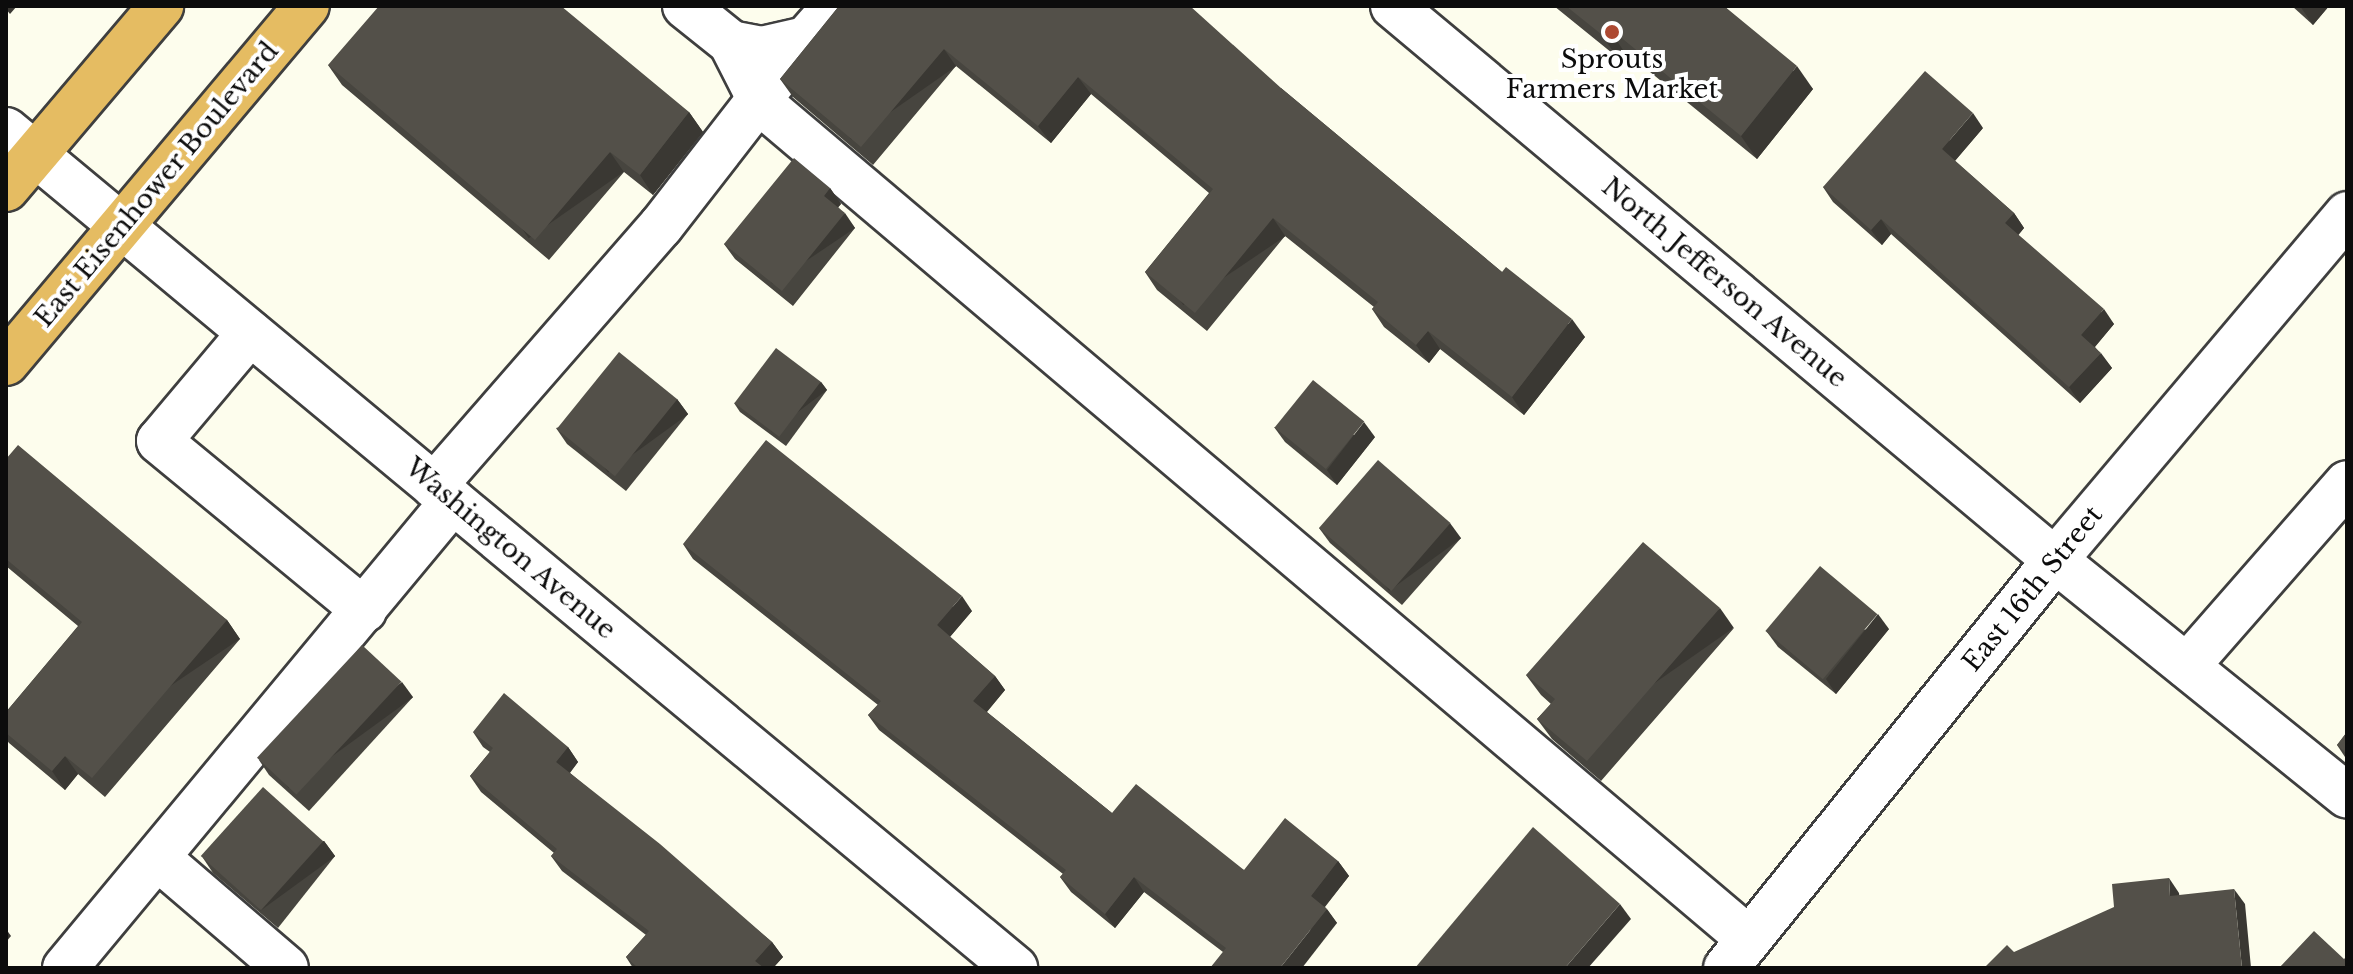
<!DOCTYPE html>
<style>
body{margin:0}
#map{position:relative;width:2353px;height:974px;overflow:hidden;background:#fdfded;font-family:"Libre Baskerville",serif}
div>[style]{position:absolute}
[style*='--x']{left:calc(var(--x)*1px);top:calc(var(--y)*1px);width:calc(var(--w)*1px);rotate:calc(var(--a)*1deg)}
.roads{filter:drop-shadow(2px 0 #3f3f3f) drop-shadow(-2px 0 #3f3f3f) drop-shadow(0 2px #3f3f3f) drop-shadow(0 -2px #3f3f3f)}
.minor>*{height:44px;margin:-22px;padding:0 22px;transform-origin:22px;border-radius:22px;background:#fff}
.highway>*{height:44px;margin:-22px;padding:0 22px;transform-origin:22px;border-radius:22px;background:#e5bc62}
.wall>*{inset:0;background:#47453f}
.shaded-wall>*{inset:0;background:#3a3833;transform-origin:0 0}
.building>*{inset:0;background:#535049;transform-origin:0 0}
.dots>*{width:22px;height:22px;translate:-50% -50%;box-sizing:border-box;border:4px solid #fff;border-radius:50%}
span{translate:-50% -50%;white-space:nowrap;text-align:center;line-height:1.15;-webkit-text-stroke:8px #fff;paint-order:stroke}
.poi-label{font-size:26px;color:#0c0c0c}
.street-label{font-size:26px;color:#0c0c0c}
.frame{position:absolute;inset:0;border:8px solid #0c0c0c;pointer-events:none}
</style>
<div id="map">
<div class="roads">
<div class="minor">
<i style="--x:685;--y:6;--w:59;--a:38.8"></i>
<i style="--x:731;--y:43;--w:32;--a:11"></i>
<i style="--x:762;--y:49;--w:45;--a:-12.8"></i>
<i style="--x:806;--y:39;--w:44;--a:-48.7"></i>
<i style="--x:1393;--y:6;--w:863;--a:39.92"></i>
<i style="--x:2055;--y:560;--w:375;--a:38.9"></i>
<i style="--x:731;--y:43;--w:68;--a:63.1"></i>
<i style="--x:762;--y:104;--w:1293;--a:40.23"></i>
<i style="--x:6;--y:130;--w:1312;--a:39.71"></i>
<i style="--x:250;--y:333;--w:141;--a:130.1"></i>
<i style="--x:159;--y:441;--w:266;--a:39.5"></i>
<i style="--x:434;--y:486;--w:345;--a:-48.9"></i>
<i style="--x:661;--y:226;--w:237;--a:-52.2"></i>
<i style="--x:2187;--y:666;--w:243;--a:-48.8"></i>
<i style="--x:159;--y:859;--w:167;--a:40.6"></i>
<i style="--x:65;--y:968;--w:607;--a:-50.28"></i>
<i style="--x:1726;--y:968;--w:524;--a:-51.12"></i>
<i style="--x:2055;--y:560;--w:453;--a:-49.8"></i>
</div>
<div class="highway">
<i style="--x:6;--y:189;--w:240;--a:-49.7"></i>
<i style="--x:6;--y:363;--w:467;--a:-49.9"></i>
</div>
</div>
<div class="wall">
<i style="clip-path:polygon(839px 6px,1281px 88px,1502px 272px,1585px 337px,1524px 415px,1440px 349px,1429px 363px,1384px 327px,1372px 309px,1374px 307px,1285px 236px,1207px 331px,1157px 290px,1145px 272px,1209px 193px,1091px 94px,1051px 143px,956px 66px,873px 165px,793px 97px,780px 79px)"></i>
<i style="clip-path:polygon(1554px 6px,1724px 6px,1813px 89px,1757px 159px,1623px 50px,1617px 57px)"></i>
<i style="clip-path:polygon(2292px 6px,2329px 6px,2313px 25px)"></i>
<i style="clip-path:polygon(328px 65px,689px 112px,703px 132px,653px 195px,624px 172px,549px 260px,342px 85px)"></i>
<i style="clip-path:polygon(1983px 128px,1955px 161px,2014px 213px,2024px 228px,2018px 235px,2114px 324px,2095px 347px,2112px 368px,2080px 403px,1891px 234px,1882px 245px,1833px 202px,1823px 187px)"></i>
<i style="clip-path:polygon(830px 188px,841px 204px,838px 207px,855px 228px,793px 306px,735px 259px,724px 244px)"></i>
<i style="clip-path:polygon(821px 382px,827px 390px,786px 446px,740px 412px,734px 403px)"></i>
<i style="clip-path:polygon(677px 399px,688px 414px,626px 491px,567px 444px,556px 428px)"></i>
<i style="clip-path:polygon(1274px 427px,1375px 437px,1337px 485px,1285px 442px)"></i>
<i style="clip-path:polygon(6px 459px,227px 620px,240px 639px,105px 797px,78px 774px,65px 790px,9px 743px,6px 739px,6px 712px,78px 626px,6px 566px)"></i>
<i style="clip-path:polygon(1319px 528px,1461px 538px,1402px 605px,1330px 543px)"></i>
<i style="clip-path:polygon(683px 544px,972px 611px,950px 637px,995px 676px,1005px 690px,987px 712px,1112px 813px,1244px 870px,1338px 861px,1349px 876px,1325px 907px,1337px 923px,1223px 952px,1144px 892px,1115px 928px,1071px 892px,1060px 877px,1063px 874px,879px 730px,868px 715px,878px 705px,693px 559px)"></i>
<i style="clip-path:polygon(1734px 628px,1601px 781px,1552px 739px,1537px 719px,1551px 704px,1541px 695px,1526px 675px)"></i>
<i style="clip-path:polygon(1889px 629px,1836px 694px,1778px 647px,1767px 632px)"></i>
<i style="clip-path:polygon(413px 697px,309px 811px,269px 775px,259px 760px)"></i>
<i style="clip-path:polygon(473px 732px,568px 747px,578px 762px,570px 773px,772px 942px,783px 957px,773px 968px,633px 968px,626px 957px,646px 935px,562px 871px,551px 856px,554px 853px,481px 792px,470px 776px,490px 752px,483px 747px)"></i>
<i style="clip-path:polygon(2347px 732px,2347px 760px,2337px 745px)"></i>
<i style="clip-path:polygon(324px 841px,335px 856px,278px 928px,213px 873px,203px 858px)"></i>
</div>
<div class="shaded-wall">
<i style="clip-path:polygon(6px 6px,17px 6px,10px 14px,6px 9px)"></i>
<i style="clip-path:polygon(2300px 6px,2329px 6px,2313px 25px)"></i>
<i style="clip-path:polygon(1607px 26px,1623px 50px,1617px 57px,1601px 34px)"></i>
<i style="left:944px;top:49px;width:21px;height:128px;rotate:55deg"></i>
<i style="clip-path:polygon(1797px 66px,1813px 89px,1757px 159px,1741px 136px)"></i>
<i style="clip-path:polygon(1078px 77px,1091px 94px,1051px 143px,1038px 126px)"></i>
<i style="clip-path:polygon(689px 112px,703px 132px,653px 195px,640px 175px)"></i>
<i style="clip-path:polygon(1973px 113px,1983px 128px,1952px 164px,1942px 149px)"></i>
<i style="left:610px;top:152px;width:24px;height:116px;rotate:55deg"></i>
<i style="clip-path:polygon(830px 188px,841px 204px,835px 211px,824px 196px)"></i>
<i style="left:845px;top:213px;width:18px;height:100px;rotate:56deg"></i>
<i style="clip-path:polygon(2014px 213px,2024px 228px,2016px 238px,2005px 223px)"></i>
<i style="left:1273px;top:218px;width:22px;height:123px;rotate:56deg"></i>
<i style="clip-path:polygon(1881px 219px,1891px 234px,1882px 245px,1871px 230px)"></i>
<i style="clip-path:polygon(2104px 309px,2114px 324px,2092px 350px,2081px 335px)"></i>
<i style="clip-path:polygon(1572px 319px,1585px 337px,1524px 415px,1512px 397px)"></i>
<i style="clip-path:polygon(1428px 331px,1440px 349px,1429px 363px,1416px 345px)"></i>
<i style="clip-path:polygon(2101px 353px,2112px 368px,2080px 403px,2069px 387px)"></i>
<i style="left:821px;top:382px;width:10px;height:69px;rotate:53deg"></i>
<i style="left:677px;top:399px;width:19px;height:99px;rotate:54deg"></i>
<i style="clip-path:polygon(1364px 422px,1375px 437px,1337px 485px,1327px 470px)"></i>
<i style="left:1450px;top:523px;width:19px;height:89px;rotate:54deg"></i>
<i style="clip-path:polygon(962px 596px,972px 611px,947px 640px,937px 625px)"></i>
<i style="left:1720px;top:608px;width:24px;height:203px;rotate:55deg"></i>
<i style="clip-path:polygon(1878px 614px,1889px 629px,1836px 694px,1826px 679px)"></i>
<i style="left:227px;top:620px;width:23px;height:208px;rotate:56deg"></i>
<i style="clip-path:polygon(995px 676px,1005px 690px,983px 716px,973px 701px)"></i>
<i style="left:402px;top:682px;width:19px;height:154px;rotate:54deg"></i>
<i style="clip-path:polygon(568px 747px,578px 762px,566px 777px,556px 762px)"></i>
<i style="clip-path:polygon(65px 756px,78px 774px,65px 790px,52px 771px)"></i>
<i style="left:324px;top:841px;width:19px;height:92px;rotate:54deg"></i>
<i style="clip-path:polygon(1338px 861px,1349px 876px,1321px 911px,1311px 896px)"></i>
<i style="clip-path:polygon(1134px 877px,1144px 892px,1115px 928px,1105px 914px)"></i>
<i style="clip-path:polygon(2169px 878px,2179px 893px,2181px 911px,2170px 896px)"></i>
<i style="clip-path:polygon(2234px 889px,2245px 904px,2251px 968px,2242px 968px)"></i>
<i style="clip-path:polygon(1620px 904px,1631px 919px,1588px 968px,1565px 968px)"></i>
<i style="clip-path:polygon(1327px 909px,1337px 923px,1302px 968px,1280px 968px)"></i>
<i style="clip-path:polygon(6px 929px,11px 936px,6px 942px)"></i>
<i style="clip-path:polygon(772px 942px,783px 957px,773px 968px,760px 968px,755px 961px)"></i>
</div>
<div class="building">
<i style="clip-path:polygon(379px 6px,561px 6px,689px 112px,640px 175px,610px 152px,535px 240px,328px 65px)"></i>
<i style="clip-path:polygon(839px 6px,1190px 6px,1281px 88px,1502px 272px,1506px 267px,1572px 319px,1512px 397px,1428px 331px,1416px 345px,1372px 309px,1378px 302px,1273px 218px,1195px 313px,1145px 272px,1213px 189px,1078px 77px,1038px 126px,944px 49px,861px 147px,780px 79px)"></i>
<i style="clip-path:polygon(1566px 6px,1724px 6px,1797px 66px,1741px 136px,1607px 26px,1601px 34px)"></i>
<i style="clip-path:polygon(1925px 71px,1973px 113px,1942px 149px,2014px 213px,2005px 223px,2104px 309px,2081px 335px,2101px 353px,2069px 387px,1881px 219px,1871px 230px,1823px 187px)"></i>
<i style="clip-path:polygon(794px 158px,830px 188px,824px 196px,845px 213px,782px 291px,724px 244px)"></i>
<i style="left:776px;top:348px;width:56px;height:69px;rotate:37deg"></i>
<i style="left:619px;top:352px;width:75px;height:99px;rotate:39deg"></i>
<i style="left:1313px;top:380px;width:66px;height:61px;rotate:39deg"></i>
<i style="clip-path:polygon(766px 440px,962px 596px,937px 625px,995px 676px,973px 701px,1112px 813px,1136px 784px,1244px 870px,1285px 818px,1338px 861px,1311px 896px,1327px 909px,1280px 968px,1210px 968px,1226px 948px,1134px 877px,1105px 914px,1060px 877px,1066px 870px,868px 715px,881px 701px,683px 544px)"></i>
<i style="clip-path:polygon(18px 445px,227px 620px,92px 778px,65px 756px,52px 771px,6px 733px,6px 712px,82px 622px,6px 559px,6px 459px)"></i>
<i style="left:1378px;top:460px;width:96px;height:90px;rotate:41deg"></i>
<i style="clip-path:polygon(1643px 542px,1720px 608px,1587px 761px,1537px 719px,1555px 699px,1526px 675px)"></i>
<i style="left:1820px;top:566px;width:75px;height:85px;rotate:40deg"></i>
<i style="left:362px;top:645px;width:54px;height:154px;rotate:43deg"></i>
<i style="clip-path:polygon(504px 693px,568px 747px,556px 762px,660px 844px,772px 942px,755px 961px,764px 968px,638px 968px,626px 957px,649px 931px,551px 856px,557px 849px,470px 776px,493px 748px,473px 732px)"></i>
<i style="clip-path:polygon(2347px 732px,2347px 754px,2337px 745px)"></i>
<i style="left:263px;top:787px;width:81px;height:93px;rotate:42deg"></i>
<i style="clip-path:polygon(1533px 827px,1620px 904px,1565px 968px,1415px 968px)"></i>
<i style="clip-path:polygon(2169px 878px,2170px 896px,2234px 889px,2242px 968px,1984px 968px,2007px 945px,2014px 952px,2114px 907px,2112px 884px)"></i>
<i style="clip-path:polygon(2314px 931px,2344px 959px,2347px 956px,2347px 968px,2279px 968px)"></i>
</div>
<div class="dots">
<i style="left:1612px;top:32px;background:#ad4932"></i>
</div>
<div class="poi-label">
<span style="left:1612px;top:75px">Sprouts<br>Farmers Market</span>
</div>
<div class="street-label">
<span style="left:157px;top:185px;rotate:-50deg">East Eisenhower Boulevard</span>
<span style="left:1724px;top:283px;rotate:40deg">North Jefferson Avenue</span>
<span style="left:510px;top:549px;rotate:40deg">Washington Avenue</span>
<span style="left:2033px;top:589px;rotate:-51deg">East 16th Street</span>
</div>
<div class="frame"></div>
</div>
